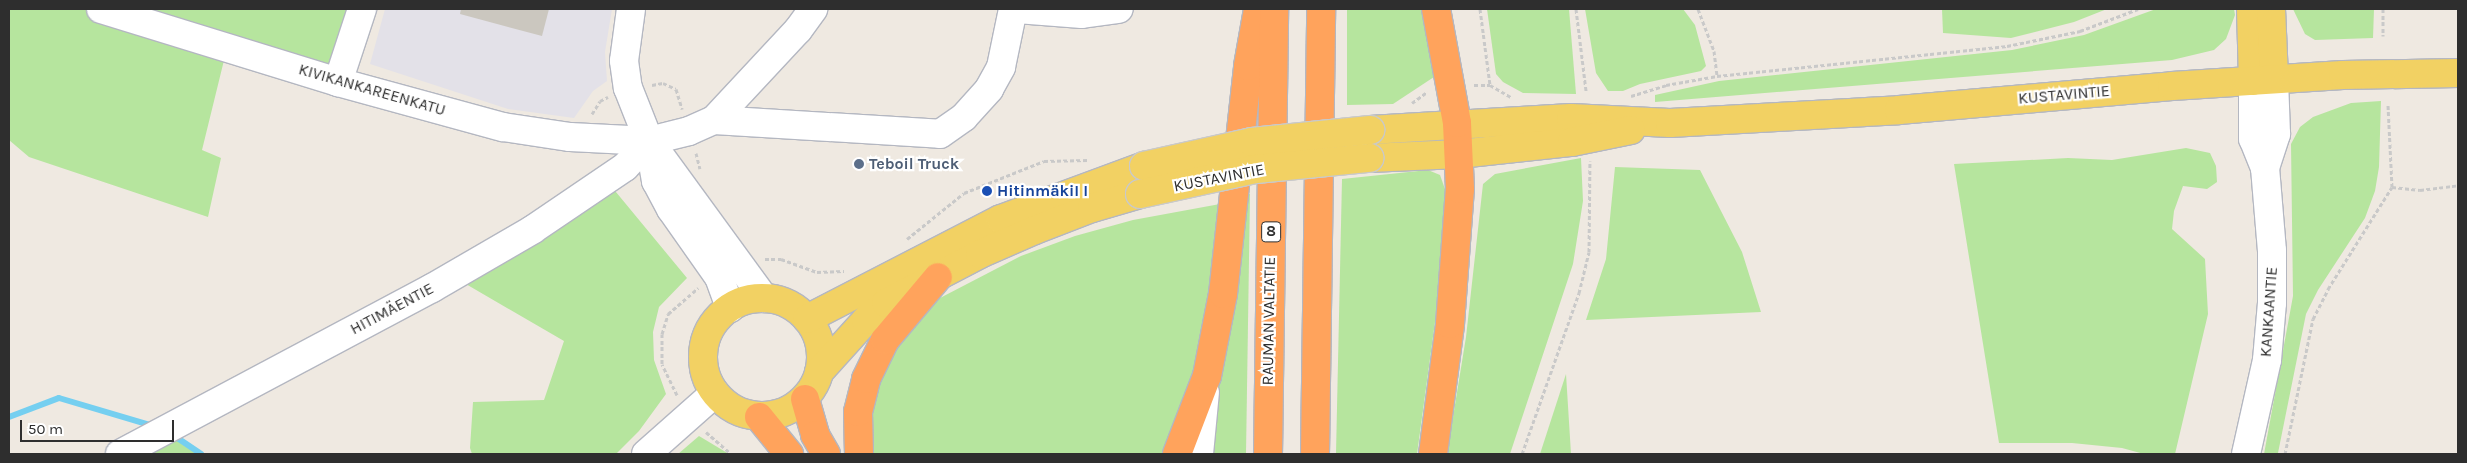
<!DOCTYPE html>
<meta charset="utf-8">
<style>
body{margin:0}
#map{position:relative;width:2467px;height:463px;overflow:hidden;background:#efe9e1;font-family:Karla,sans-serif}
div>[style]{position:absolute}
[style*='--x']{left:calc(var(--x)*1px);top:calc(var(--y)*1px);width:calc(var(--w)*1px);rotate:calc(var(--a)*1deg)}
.industrial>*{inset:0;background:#e3e1e8}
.green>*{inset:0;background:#b6e59e}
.stream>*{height:6px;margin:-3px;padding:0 3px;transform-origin:3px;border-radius:3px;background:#75cff0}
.building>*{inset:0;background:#cbc7bf}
.path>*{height:3px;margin-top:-1.5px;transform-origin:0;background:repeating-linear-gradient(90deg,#c9c9c9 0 4px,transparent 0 6.5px)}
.roads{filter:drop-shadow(1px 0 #b4b7c1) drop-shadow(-1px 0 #b4b7c1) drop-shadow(0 1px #b4b7c1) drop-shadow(0 -1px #b4b7c1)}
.minor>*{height:28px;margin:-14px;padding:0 14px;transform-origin:14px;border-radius:14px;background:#fff}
.major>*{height:28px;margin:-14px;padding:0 14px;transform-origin:14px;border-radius:14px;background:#f2d163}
.major>.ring{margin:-14px;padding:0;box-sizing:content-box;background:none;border:28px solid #f2d163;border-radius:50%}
.highway>*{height:28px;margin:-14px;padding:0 14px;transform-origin:14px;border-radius:14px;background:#ffa35c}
.bridges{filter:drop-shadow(1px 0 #c9c9c9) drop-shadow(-1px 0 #c9c9c9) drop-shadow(0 1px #c9c9c9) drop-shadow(0 -1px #c9c9c9)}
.major-bridge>*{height:28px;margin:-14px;padding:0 14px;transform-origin:14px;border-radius:14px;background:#f2d163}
.dots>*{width:14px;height:14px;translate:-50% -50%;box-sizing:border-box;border:2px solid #fff;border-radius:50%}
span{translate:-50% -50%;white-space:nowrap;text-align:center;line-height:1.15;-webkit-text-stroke:4.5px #fff;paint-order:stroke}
.shield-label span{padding:1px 4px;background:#fff;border:1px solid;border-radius:4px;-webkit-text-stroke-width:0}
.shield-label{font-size:15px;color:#2e2e2e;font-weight:700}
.street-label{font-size:16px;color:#2e2e2e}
.service-label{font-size:16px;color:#4e5e75;font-weight:700}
.left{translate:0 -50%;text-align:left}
.transit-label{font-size:16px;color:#164399;font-weight:700}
.frame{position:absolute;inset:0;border:10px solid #2e2e2e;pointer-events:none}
.scale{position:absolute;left:20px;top:420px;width:154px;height:22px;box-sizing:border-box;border:2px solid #2e2e2e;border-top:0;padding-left:6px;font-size:15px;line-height:18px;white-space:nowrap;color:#2e2e2e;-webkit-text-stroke:4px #fff;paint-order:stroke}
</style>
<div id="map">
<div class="industrial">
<i style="clip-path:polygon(385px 9px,612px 9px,605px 52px,607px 81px,593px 91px,574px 118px,508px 109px,370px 64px)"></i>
</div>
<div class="green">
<i style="clip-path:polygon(9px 9px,362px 9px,338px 82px,227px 48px,202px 150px,221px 158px,208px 217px,29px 157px,9px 140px)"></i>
<i style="clip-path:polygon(1347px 9px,1424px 9px,1437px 75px,1393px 104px,1347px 105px)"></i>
<i style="clip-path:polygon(1487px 9px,1569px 9px,1576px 94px,1523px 93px,1503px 82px,1496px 74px)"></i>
<i style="clip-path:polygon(1585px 9px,1683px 9px,1695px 25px,1706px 66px,1701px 71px,1640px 84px,1623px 91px,1608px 91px,1596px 73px)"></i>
<i style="clip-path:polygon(1942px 9px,2107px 9px,2074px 22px,2011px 38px,1943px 33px)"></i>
<i style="clip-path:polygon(2156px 9px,2234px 9px,2235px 15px,2226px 39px,2214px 50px,2172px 60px,1655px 102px,1655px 95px,1719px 81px,2012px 50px,2084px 35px)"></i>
<i style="clip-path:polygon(2293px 9px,2374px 9px,2373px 38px,2315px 40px,2305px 34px)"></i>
<i style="clip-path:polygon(2381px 101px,2379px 167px,2375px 191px,2365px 218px,2318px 290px,2306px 314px,2278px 453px,2264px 454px,2293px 296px,2291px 144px,2300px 127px,2313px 117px,2351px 103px)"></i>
<i style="clip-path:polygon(2186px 148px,2210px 153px,2216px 166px,2217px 182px,2207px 189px,2183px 186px,2174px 211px,2172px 229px,2205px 259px,2208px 314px,2175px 454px,2144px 454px,2122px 448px,2072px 443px,1999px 443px,1954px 164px,2068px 158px,2112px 160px)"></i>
<i style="clip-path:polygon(1581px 158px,1583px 201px,1573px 264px,1510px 454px,1447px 454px,1466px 337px,1483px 184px,1495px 174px)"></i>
<i style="clip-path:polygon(1615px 167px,1700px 170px,1742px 252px,1761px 312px,1586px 320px,1606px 259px)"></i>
<i style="clip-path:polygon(1428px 170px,1440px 175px,1446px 192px,1435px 322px,1417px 454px,1336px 454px,1342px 179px)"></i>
<i style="clip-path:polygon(611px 186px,687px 278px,659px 307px,653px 332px,654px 360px,666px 394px,639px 431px,616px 454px,472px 454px,470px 448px,473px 402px,544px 400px,564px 341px,459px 280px)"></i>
<i style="clip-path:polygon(1250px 194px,1246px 454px,1210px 454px,1244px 195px)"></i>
<i style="clip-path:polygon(1220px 204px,1213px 279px,1196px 364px,1180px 414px,1163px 454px,871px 454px,868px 421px,876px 382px,891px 353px,908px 331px,940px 298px,1021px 256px,1075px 236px,1133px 220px)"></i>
<i style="clip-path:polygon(1566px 374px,1571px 454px,1540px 454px)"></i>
<i style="clip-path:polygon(166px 430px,201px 454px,123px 454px)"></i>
<i style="clip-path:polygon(699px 436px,729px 454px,678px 454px)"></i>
</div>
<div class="stream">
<i style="--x:9;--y:417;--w:53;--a:-20.8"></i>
<i style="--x:59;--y:398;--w:98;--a:16.6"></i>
<i style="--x:173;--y:435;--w:34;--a:34"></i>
</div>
<div class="building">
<i style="clip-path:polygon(461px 9px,549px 9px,542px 36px,460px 14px)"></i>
</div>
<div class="path">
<i style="--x:1480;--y:9;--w:77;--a:82.5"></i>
<i style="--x:1576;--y:9;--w:83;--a:83"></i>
<i style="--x:1698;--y:9;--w:45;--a:69.1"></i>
<i style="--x:1714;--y:51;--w:25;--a:83"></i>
<i style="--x:2383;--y:9;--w:27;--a:90"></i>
<i style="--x:652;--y:85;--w:11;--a:-10"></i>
<i style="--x:663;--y:83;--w:14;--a:25"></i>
<i style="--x:676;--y:89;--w:21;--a:73"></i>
<i style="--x:1474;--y:85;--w:16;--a:0"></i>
<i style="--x:1490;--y:85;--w:24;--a:30"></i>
<i style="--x:1631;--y:96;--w:37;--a:-17"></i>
<i style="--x:1666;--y:85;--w:52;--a:-10"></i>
<i style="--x:1717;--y:76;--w:292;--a:-5.9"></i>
<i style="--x:2007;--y:46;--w:75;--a:-11.6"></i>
<i style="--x:2080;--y:31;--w:62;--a:-20.8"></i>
<i style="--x:1412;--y:103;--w:19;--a:-36"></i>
<i style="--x:592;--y:114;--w:15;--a:-58"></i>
<i style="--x:600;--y:101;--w:9;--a:-27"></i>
<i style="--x:696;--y:153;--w:16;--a:76"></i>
<i style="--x:2392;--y:187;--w:28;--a:6"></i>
<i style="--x:2420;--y:190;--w:38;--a:-7"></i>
<i style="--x:907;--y:239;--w:73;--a:-38.9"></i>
<i style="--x:964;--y:193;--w:86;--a:-21.8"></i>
<i style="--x:1044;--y:161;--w:44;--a:-1.3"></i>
<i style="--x:765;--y:259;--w:16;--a:0"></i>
<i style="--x:781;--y:259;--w:38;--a:20"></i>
<i style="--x:817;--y:272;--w:27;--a:-2"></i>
<i style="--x:677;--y:395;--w:34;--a:-116"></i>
<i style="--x:662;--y:364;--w:30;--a:-90"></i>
<i style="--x:662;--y:334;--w:21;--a:-73"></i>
<i style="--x:668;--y:314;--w:40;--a:-41"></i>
<i style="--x:706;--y:432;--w:33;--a:41"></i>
<i style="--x:1522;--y:454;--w:171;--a:-70.5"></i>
<i style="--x:1579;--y:293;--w:42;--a:-76.3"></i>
<i style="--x:1589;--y:252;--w:91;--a:-89.4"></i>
<i style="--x:2285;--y:454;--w:138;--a:-78.3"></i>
<i style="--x:2313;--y:319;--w:34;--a:-63"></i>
<i style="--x:2328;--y:289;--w:120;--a:-57.9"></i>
<i style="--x:2392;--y:187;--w:83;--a:-92.8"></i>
</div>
<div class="roads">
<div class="minor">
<i style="--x:101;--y:9;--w:248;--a:17.1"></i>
<i style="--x:338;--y:82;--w:171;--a:15.3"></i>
<i style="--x:503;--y:127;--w:68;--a:8.5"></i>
<i style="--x:570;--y:137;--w:79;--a:2.9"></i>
<i style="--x:649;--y:141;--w:41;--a:-14"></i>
<i style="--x:689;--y:131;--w:27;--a:-24"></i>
<i style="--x:714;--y:120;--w:226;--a:3.5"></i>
<i style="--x:940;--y:134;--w:29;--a:-35"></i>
<i style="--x:964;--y:117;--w:38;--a:-48"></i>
<i style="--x:989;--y:89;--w:25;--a:-61"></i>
<i style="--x:1001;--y:67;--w:59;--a:-78.3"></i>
<i style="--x:631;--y:9;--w:52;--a:97.7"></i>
<i style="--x:624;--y:61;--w:27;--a:82"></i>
<i style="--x:628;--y:88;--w:57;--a:68.4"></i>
<i style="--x:649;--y:141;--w:41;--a:80.1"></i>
<i style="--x:656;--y:181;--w:32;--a:62"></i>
<i style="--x:671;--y:209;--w:83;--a:54.8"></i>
<i style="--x:719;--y:277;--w:33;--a:70"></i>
<i style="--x:1017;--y:9;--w:65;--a:4.4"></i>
<i style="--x:1082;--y:14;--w:37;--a:-8"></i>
<i style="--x:338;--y:82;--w:77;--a:-71.8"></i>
<i style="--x:714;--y:120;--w:123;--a:-47"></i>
<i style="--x:798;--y:30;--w:26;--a:-54"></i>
<i style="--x:653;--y:146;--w:188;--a:53.9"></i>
<i style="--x:2265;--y:168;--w:36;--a:-72"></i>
<i style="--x:2276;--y:134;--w:55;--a:-92.1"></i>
<i style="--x:120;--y:454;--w:353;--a:-28"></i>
<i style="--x:432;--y:288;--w:116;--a:-30.1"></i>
<i style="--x:532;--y:230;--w:112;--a:-34.1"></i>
<i style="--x:625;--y:167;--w:35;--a:-47"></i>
<i style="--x:646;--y:454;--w:92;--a:-41.5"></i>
<i style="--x:1199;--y:454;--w:62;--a:-84.5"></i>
<i style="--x:2246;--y:454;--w:96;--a:-77.4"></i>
<i style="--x:2267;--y:360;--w:57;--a:-85"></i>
<i style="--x:2272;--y:303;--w:52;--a:-90"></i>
<i style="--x:2272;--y:251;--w:83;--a:-94.8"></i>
<i style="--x:2265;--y:168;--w:31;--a:-112"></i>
<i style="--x:2253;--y:139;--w:58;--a:-90"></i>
</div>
<div class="major">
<i style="--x:2251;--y:9;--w:72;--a:88.4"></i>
<i style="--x:2271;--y:9;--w:70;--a:87.5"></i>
<i style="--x:1370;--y:130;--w:201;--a:-3.4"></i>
<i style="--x:1571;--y:118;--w:99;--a:2.9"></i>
<i style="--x:1670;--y:123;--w:229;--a:-3.2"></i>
<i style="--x:1899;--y:110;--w:274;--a:-5"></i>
<i style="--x:2172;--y:86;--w:171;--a:-3.7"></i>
<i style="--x:2343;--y:75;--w:115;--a:-1"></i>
<i style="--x:1369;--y:158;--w:90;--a:-2.5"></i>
<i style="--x:1459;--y:154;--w:114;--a:-6.1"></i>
<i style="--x:1572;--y:142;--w:60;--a:-11.5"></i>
<i class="ring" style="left:703px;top:298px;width:90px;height:90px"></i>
<i style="--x:807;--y:319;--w:218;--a:-27.3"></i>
<i style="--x:1001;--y:219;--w:153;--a:-20.3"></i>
<i style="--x:819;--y:372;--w:70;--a:-47.9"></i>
<i style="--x:866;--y:320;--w:26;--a:-40"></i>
<i style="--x:886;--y:303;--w:106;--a:-27.5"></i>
<i style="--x:980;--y:254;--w:60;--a:-23.6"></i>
<i style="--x:1035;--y:230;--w:61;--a:-21.1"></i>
<i style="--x:1092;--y:208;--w:50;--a:-16.3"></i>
</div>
<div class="highway">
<i style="--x:805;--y:399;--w:37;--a:74"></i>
<i style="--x:815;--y:435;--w:22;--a:60"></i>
<i style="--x:759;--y:417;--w:48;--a:51"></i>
<i style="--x:859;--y:454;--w:42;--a:-91.4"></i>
<i style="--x:858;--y:412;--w:34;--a:-76"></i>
<i style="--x:866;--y:379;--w:43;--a:-64"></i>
<i style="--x:885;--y:340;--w:82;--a:-49.9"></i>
<i style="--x:1177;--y:454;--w:84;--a:-69"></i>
<i style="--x:1207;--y:376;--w:84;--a:-79"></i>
<i style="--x:1223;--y:294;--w:229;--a:-83.7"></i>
<i style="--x:1248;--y:66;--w:58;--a:-80"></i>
<i style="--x:1268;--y:454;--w:445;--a:-89.2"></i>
<i style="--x:1315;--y:454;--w:445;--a:-89.2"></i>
<i style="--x:1433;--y:454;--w:131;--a:-82.5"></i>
<i style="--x:1450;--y:324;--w:135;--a:-85.8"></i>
<i style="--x:1460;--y:189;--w:66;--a:-92.6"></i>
<i style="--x:1457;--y:123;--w:116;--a:-100.4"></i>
</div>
</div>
<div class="bridges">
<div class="major-bridge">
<i style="--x:1144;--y:166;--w:111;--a:-12.5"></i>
<i style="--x:1252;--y:142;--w:119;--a:-5.8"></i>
<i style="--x:1140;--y:194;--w:119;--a:-12.2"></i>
<i style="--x:1256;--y:169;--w:114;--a:-5.6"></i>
</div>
</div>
<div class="dots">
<i style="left:859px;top:164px;background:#5c6f8a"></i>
<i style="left:987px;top:191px;background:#1a4fb4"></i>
</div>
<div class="shield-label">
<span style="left:1271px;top:232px">8</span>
</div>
<div class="street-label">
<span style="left:372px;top:90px;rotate:16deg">KIVIKANKAREENKATU</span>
<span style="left:2064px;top:95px;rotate:-5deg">KUSTAVINTIE</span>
<span style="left:1219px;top:178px;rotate:-11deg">KUSTAVINTIE</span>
<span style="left:392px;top:309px;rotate:-28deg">HITIMÄENTIE</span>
<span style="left:2269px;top:312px;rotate:-86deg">KANKAANTIE</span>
<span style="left:1269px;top:321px;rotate:-89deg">RAUMAN VALTATIE</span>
</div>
<div class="service-label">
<span class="left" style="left:869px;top:164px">Teboil Truck</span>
</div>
<div class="transit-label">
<span class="left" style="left:997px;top:191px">HitinmäkiI I</span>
</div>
<div class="frame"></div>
<div class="scale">50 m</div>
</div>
